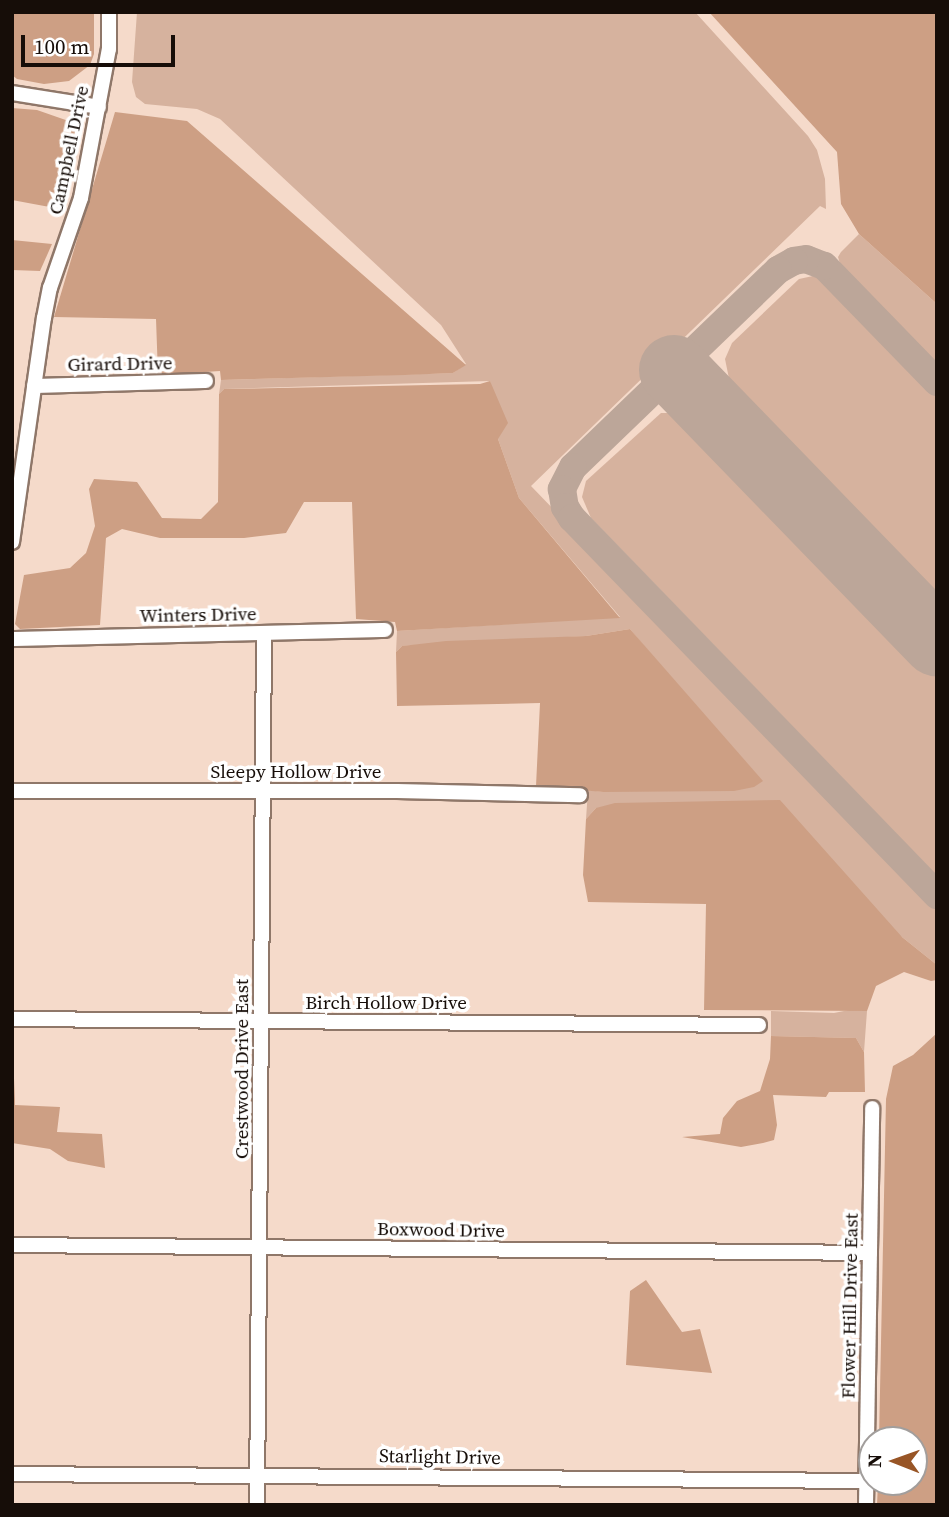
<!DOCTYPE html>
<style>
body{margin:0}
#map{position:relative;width:949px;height:1517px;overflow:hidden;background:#f5daca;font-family:"Source Serif 4",serif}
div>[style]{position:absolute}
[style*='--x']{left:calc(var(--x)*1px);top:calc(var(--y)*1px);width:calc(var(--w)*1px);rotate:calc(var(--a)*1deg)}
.green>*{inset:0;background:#d6b29e}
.forest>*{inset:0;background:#cd9f84}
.taxiway>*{height:28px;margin:-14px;padding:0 14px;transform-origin:14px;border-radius:14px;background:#bca699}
.runway>*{height:70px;margin:-35px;padding:0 35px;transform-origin:35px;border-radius:35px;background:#bca699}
.roads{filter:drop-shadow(2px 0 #8f7769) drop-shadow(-2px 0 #8f7769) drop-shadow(0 2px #8f7769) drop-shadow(0 -2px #8f7769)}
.minor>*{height:14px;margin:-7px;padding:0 7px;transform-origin:7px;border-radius:7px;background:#fff}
span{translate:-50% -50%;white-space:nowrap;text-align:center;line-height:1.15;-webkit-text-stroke:7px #fff;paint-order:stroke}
.street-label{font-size:19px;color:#160d08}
.frame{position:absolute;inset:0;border:14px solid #160d08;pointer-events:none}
.north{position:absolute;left:858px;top:1426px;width:70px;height:70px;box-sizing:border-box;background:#fff;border:2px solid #a29e9c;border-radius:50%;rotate:271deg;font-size:19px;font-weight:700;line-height:28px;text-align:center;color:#160d08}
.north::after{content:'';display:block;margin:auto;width:24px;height:32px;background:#985526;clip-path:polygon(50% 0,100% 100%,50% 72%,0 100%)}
.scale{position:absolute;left:21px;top:35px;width:154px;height:32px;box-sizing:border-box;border:4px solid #160d08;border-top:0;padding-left:9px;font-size:21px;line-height:24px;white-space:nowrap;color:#160d08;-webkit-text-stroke:5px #fff;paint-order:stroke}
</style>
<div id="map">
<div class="green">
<i style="clip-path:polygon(137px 12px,695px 12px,808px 136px,817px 150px,825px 179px,826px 209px,820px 206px,531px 486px,937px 906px,937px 965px,902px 937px,596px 808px,586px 819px,588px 790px,603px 792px,669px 676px,630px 629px,586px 636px,402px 646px,396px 652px,397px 631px,620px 617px,519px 498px,498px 439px,490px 381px,224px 389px,219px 394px,221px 380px,453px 373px,466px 364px,441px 325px,220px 119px,197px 109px,145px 104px,136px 97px,132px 82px)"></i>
<i style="clip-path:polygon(859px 234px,937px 304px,937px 366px,841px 267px,838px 257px,841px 252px)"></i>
<i style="clip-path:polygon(813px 276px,828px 281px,937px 394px,937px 606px,733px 398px,725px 359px,732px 343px,799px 279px)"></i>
<i style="clip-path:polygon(661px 413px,680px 413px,697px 423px,937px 672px,937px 876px,591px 518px,582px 497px,586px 481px)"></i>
<i style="clip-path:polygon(849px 1010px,867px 1011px,864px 1052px,856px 1038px,771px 1036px,771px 1011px,834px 1013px)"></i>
</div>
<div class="forest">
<i style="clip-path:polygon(12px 12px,94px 12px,94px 54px,90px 65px,69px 81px,44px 84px,17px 79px,12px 75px)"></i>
<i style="clip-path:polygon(709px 12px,937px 12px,937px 304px,859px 234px,841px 204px,837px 152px)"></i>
<i style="clip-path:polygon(12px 108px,37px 110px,80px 125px,70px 177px,55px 208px,12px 200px)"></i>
<i style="clip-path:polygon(115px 112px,187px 121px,466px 365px,453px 373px,405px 375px,221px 380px,220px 371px,158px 375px,156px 319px,54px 317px)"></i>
<i style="clip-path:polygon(12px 240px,52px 244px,40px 271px,12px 270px)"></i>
<i style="clip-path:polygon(490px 381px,508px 423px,498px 439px,519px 498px,620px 618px,397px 631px,395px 622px,356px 619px,352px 502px,304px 502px,286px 533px,244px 538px,160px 538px,122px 529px,106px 538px,100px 625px,20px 629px,15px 624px,24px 575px,70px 568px,86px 553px,95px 526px,89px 489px,94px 479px,137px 482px,162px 518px,201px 519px,218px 502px,219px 394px,224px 389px,480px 384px)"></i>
<i style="clip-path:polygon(630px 629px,763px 781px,754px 787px,734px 791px,603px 792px,536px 786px,540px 703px,397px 706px,396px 652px,402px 646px,446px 641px,586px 636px)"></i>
<i style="clip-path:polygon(780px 800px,902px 937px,937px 965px,937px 980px,931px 981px,904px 972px,876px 986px,867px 1011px,704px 1010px,706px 904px,588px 902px,583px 875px,586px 819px,596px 808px,615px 803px)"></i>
<i style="clip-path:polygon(937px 1033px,937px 1505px,877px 1505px,878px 1482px,914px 1482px,914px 1440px,879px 1440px,886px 1099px,893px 1066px,913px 1055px)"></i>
<i style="clip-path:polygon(771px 1036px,856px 1038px,864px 1052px,865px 1092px,829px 1092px,826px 1097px,773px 1095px,777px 1125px,774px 1140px,763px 1143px,741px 1147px,682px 1137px,720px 1134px,723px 1118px,737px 1101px,760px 1091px,770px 1059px)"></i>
<i style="clip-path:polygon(15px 1078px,15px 1105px,60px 1107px,57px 1132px,102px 1134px,105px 1168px,68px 1161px,50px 1149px,12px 1143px)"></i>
<i style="clip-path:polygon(646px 1280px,682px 1332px,700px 1329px,712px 1373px,626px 1365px,630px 1291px)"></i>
</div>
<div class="taxiway">
<i style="--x:937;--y:382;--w:162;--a:-134.2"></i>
<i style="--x:824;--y:266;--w:19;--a:-159"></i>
<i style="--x:806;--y:259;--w:12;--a:171"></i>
<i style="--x:794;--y:261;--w:18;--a:151"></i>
<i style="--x:778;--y:270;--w:284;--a:136.1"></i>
<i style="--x:573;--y:467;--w:25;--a:117"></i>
<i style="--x:562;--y:489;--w:18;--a:81"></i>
<i style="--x:565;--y:507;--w:13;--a:58"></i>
<i style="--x:572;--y:518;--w:525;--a:45.93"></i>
</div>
<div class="runway">
<i style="--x:674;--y:370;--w:378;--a:45.9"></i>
</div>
<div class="roads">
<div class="minor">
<i style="--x:12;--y:93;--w:88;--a:9.1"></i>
<i style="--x:34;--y:386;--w:172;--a:-1.7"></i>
<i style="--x:12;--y:542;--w:226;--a:-81.9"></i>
<i style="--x:44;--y:318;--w:31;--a:-79"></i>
<i style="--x:50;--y:288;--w:95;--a:-71"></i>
<i style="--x:81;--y:198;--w:152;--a:-79.4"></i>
<i style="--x:109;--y:49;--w:37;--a:-90"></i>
<i style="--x:12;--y:639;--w:373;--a:-1.4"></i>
<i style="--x:12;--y:791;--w:385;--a:0"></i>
<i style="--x:397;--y:791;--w:183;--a:1.3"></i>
<i style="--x:12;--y:1019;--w:747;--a:0.46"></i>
<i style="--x:12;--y:1245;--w:858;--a:0.53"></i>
<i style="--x:12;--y:1474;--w:854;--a:0.47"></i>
<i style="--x:257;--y:1505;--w:872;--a:-89.54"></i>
<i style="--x:866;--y:1505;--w:397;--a:-89.1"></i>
</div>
</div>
<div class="street-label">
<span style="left:69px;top:150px;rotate:-78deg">Campbell Drive</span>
<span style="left:120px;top:364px;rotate:-1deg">Girard Drive</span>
<span style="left:198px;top:615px;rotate:-1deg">Winters Drive</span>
<span style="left:296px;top:772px">Sleepy Hollow Drive</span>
<span style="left:386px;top:1003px">Birch Hollow Drive</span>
<span style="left:242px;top:1069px;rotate:-90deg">Crestwood Drive East</span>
<span style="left:441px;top:1230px;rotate:1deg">Boxwood Drive</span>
<span style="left:850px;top:1306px;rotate:-89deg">Flower Hill Drive East</span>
<span style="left:440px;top:1457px;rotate:1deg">Starlight Drive</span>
</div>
<div class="frame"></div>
<div class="north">N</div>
<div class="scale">100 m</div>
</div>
